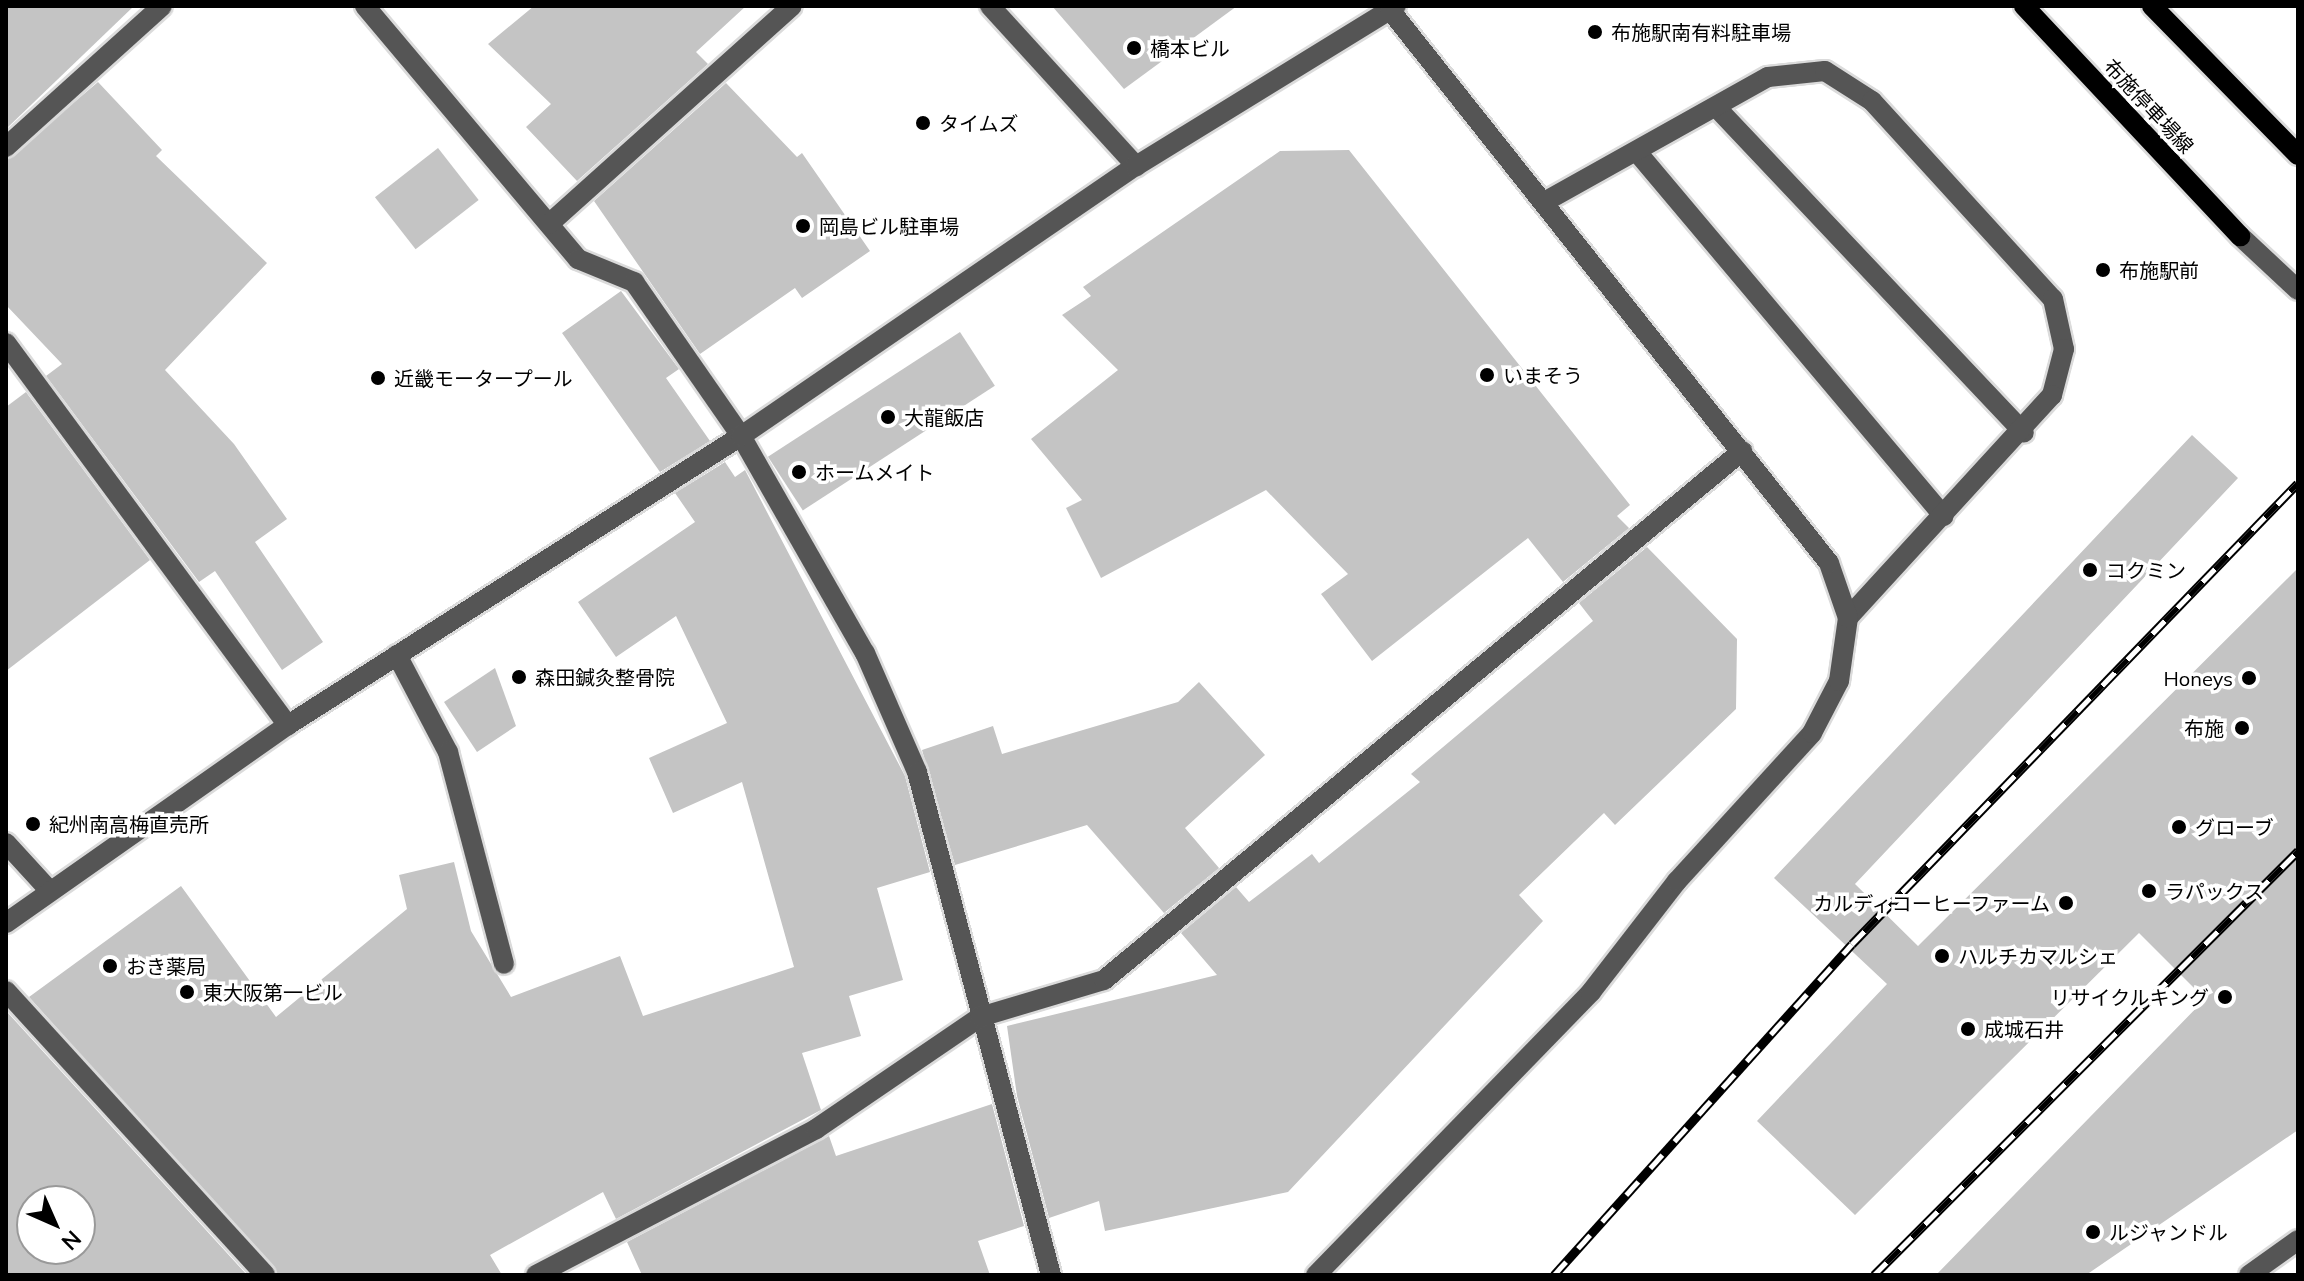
<!DOCTYPE html>
<meta charset="utf-8">
<style>
body{margin:0}
#map{position:relative;width:2304px;height:1281px;overflow:hidden;background:#fff;font-family:Mulish,"Noto Sans JP",sans-serif}
div>[style]{position:absolute}
[style*='--x']{left:calc(var(--x)*1px);top:calc(var(--y)*1px);width:calc(var(--w)*1px);rotate:calc(var(--a)*1deg)}
.building>*{inset:0;background:#c4c4c4;transform-origin:0 0}
.roads{filter:drop-shadow(2px 0 #dbdbdb) drop-shadow(-2px 0 #dbdbdb) drop-shadow(0 2px #dbdbdb) drop-shadow(0 -2px #dbdbdb)}
.minor>*{height:20px;margin:-10px;padding:0 10px;transform-origin:10px;border-radius:10px;background:#555}
.major>*{height:20px;margin:-10px;padding:0 10px;transform-origin:10px;border-radius:10px;background:#000}
.rail>*{height:9px;margin-top:-4.5px;transform-origin:0;background:repeating-linear-gradient(90deg,#fff 0 18px,#000 0 36px);box-sizing:border-box;border-block:2px solid #000}
.dots>*{width:22px;height:22px;translate:-50% -50%;box-sizing:border-box;border:4px solid #fff;border-radius:50%}
span{translate:-50% -50%;white-space:nowrap;text-align:center;line-height:1.15;-webkit-text-stroke:7px #fff;paint-order:stroke}
.poi-label{font-size:20px;color:#000}
.left{translate:0 -50%;text-align:left}
.right{translate:-100% -50%;text-align:right}
.street-label{font-size:20px;color:#000}
.frame{position:absolute;inset:0;border:8px solid #000;pointer-events:none}
.north{position:absolute;left:16px;top:1185px;width:80px;height:80px;box-sizing:border-box;background:#fff;border:2px solid #999;border-radius:50%;rotate:135deg;font-size:22px;font-weight:700;line-height:32px;text-align:center;color:#000}
.north::after{content:'';display:block;margin:auto;width:28px;height:36px;background:#000;clip-path:polygon(50% 0,100% 100%,50% 72%,0 100%)}
</style>
<div id="map">
<div class="building">
<i style="clip-path:polygon(6px 6px,134px 6px,6px 129px)"></i>
<i style="clip-path:polygon(534px 6px,746px 6px,696px 52px,708px 64px,577px 181px,526px 127px,551px 104px,488px 44px)"></i>
<i style="clip-path:polygon(1052px 6px,1237px 6px,1124px 89px)"></i>
<i style="clip-path:polygon(98px 82px,162px 150px,156px 156px,267px 263px,165px 370px,234px 444px,287px 519px,255px 542px,323px 642px,282px 670px,215px 571px,199px 582px,46px 376px,62px 364px,6px 305px,6px 160px)"></i>
<i style="clip-path:polygon(726px 83px,797px 157px,802px 153px,870px 251px,802px 298px,795px 288px,700px 354px,594px 201px)"></i>
<i style="left:438px;top:148px;width:66px;height:80px;rotate:52deg"></i>
<i style="clip-path:polygon(1349px 150px,1630px 505px,1617px 516px,1629px 528px,1563px 582px,1528px 538px,1372px 661px,1321px 594px,1348px 574px,1266px 490px,1101px 578px,1066px 508px,1082px 500px,1031px 439px,1118px 370px,1062px 315px,1091px 296px,1083px 287px,1280px 151px)"></i>
<i style="clip-path:polygon(621px 291px,679px 369px,666px 378px,710px 441px,660px 472px,562px 333px)"></i>
<i style="left:960px;top:332px;width:64px;height:229px;rotate:57deg"></i>
<i style="clip-path:polygon(26px 392px,150px 560px,6px 671px,6px 407px)"></i>
<i style="clip-path:polygon(2192px 435px,2238px 478px,1855px 884px,1918px 946px,2298px 568px,2298px 1130px,2086px 1275px,1936px 1275px,2205px 999px,2139px 933px,1855px 1215px,1757px 1121px,1887px 984px,1774px 878px)"></i>
<i style="clip-path:polygon(725px 462px,735px 477px,745px 470px,905px 776px,930px 872px,877px 888px,903px 980px,849px 996px,861px 1036px,802px 1053px,821px 1110px,616px 1219px,603px 1192px,490px 1255px,502px 1275px,278px 1275px,29px 997px,181px 886px,276px 1017px,407px 909px,399px 875px,454px 862px,471px 931px,511px 997px,620px 956px,643px 1016px,794px 967px,742px 782px,673px 813px,649px 758px,727px 723px,676px 616px,616px 657px,578px 602px,695px 522px,675px 493px)"></i>
<i style="clip-path:polygon(1647px 547px,1737px 639px,1736px 709px,1615px 825px,1604px 813px,1519px 895px,1543px 921px,1288px 1192px,1105px 1231px,1099px 1201px,1049px 1218px,1017px 1096px,1007px 1026px,1217px 975px,1181px 933px,1236px 887px,1249px 902px,1312px 854px,1319px 863px,1420px 782px,1411px 774px,1593px 621px,1579px 603px)"></i>
<i style="clip-path:polygon(495px 668px,516px 726px,477px 752px,444px 702px)"></i>
<i style="clip-path:polygon(1199px 682px,1265px 755px,1185px 828px,1219px 868px,1164px 913px,1087px 825px,955px 865px,922px 750px,993px 726px,1002px 754px,1178px 702px)"></i>
<i style="clip-path:polygon(evenodd,8px 1013px,247px 1275px,6px 1275px,8px 1013px,32px 1201px,80px 1201px,80px 1249px,32px 1249px,32px 1201px)"></i>
<i style="clip-path:polygon(992px 1104px,1024px 1226px,978px 1241px,990px 1275px,642px 1275px,627px 1242px,829px 1136px,836px 1156px)"></i>
</div>
<div class="roads">
<div class="minor">
<i style="--x:365;--y:6;--w:331;--a:49.9"></i>
<i style="--x:578;--y:259;--w:61;--a:22.3"></i>
<i style="--x:634;--y:282;--w:188;--a:55.2"></i>
<i style="--x:741;--y:436;--w:250;--a:60.3"></i>
<i style="--x:865;--y:653;--w:130;--a:66.4"></i>
<i style="--x:917;--y:772;--w:521;--a:75.08"></i>
<i style="--x:990;--y:6;--w:217;--a:47.6"></i>
<i style="--x:1716;--y:107;--w:448;--a:46.6"></i>
<i style="--x:6;--y:147;--w:210;--a:-42.1"></i>
<i style="--x:1637;--y:152;--w:476;--a:49.9"></i>
<i style="--x:1546;--y:201;--w:254;--a:-29.2"></i>
<i style="--x:1768;--y:77;--w:57;--a:-6"></i>
<i style="--x:1825;--y:71;--w:56;--a:32.6"></i>
<i style="--x:1872;--y:101;--w:268;--a:47.6"></i>
<i style="--x:2053;--y:299;--w:51;--a:77.6"></i>
<i style="--x:2064;--y:349;--w:48;--a:104.6"></i>
<i style="--x:2052;--y:395;--w:302;--a:132.5"></i>
<i style="--x:549;--y:224;--w:326;--a:-41.9"></i>
<i style="--x:2240;--y:236;--w:79;--a:43"></i>
<i style="--x:6;--y:343;--w:475;--a:53.6"></i>
<i style="--x:397;--y:655;--w:110;--a:62.3"></i>
<i style="--x:448;--y:752;--w:219;--a:75.2"></i>
<i style="--x:6;--y:843;--w:64;--a:47.5"></i>
<i style="--x:6;--y:923;--w:345;--a:-35.1"></i>
<i style="--x:288;--y:725;--w:537;--a:-32.54"></i>
<i style="--x:741;--y:436;--w:478;--a:-34.4"></i>
<i style="--x:1136;--y:166;--w:305;--a:-31.6"></i>
<i style="--x:6;--y:991;--w:384;--a:47.6"></i>
<i style="--x:536;--y:1275;--w:316;--a:-27.5"></i>
<i style="--x:816;--y:1129;--w:199;--a:-34.3"></i>
<i style="--x:980;--y:1017;--w:129;--a:-16.6"></i>
<i style="--x:1104;--y:980;--w:829;--a:-39.66"></i>
<i style="--x:1316;--y:1275;--w:395;--a:-45.8"></i>
<i style="--x:1591;--y:992;--w:140;--a:-52.2"></i>
<i style="--x:1677;--y:881;--w:200;--a:-47.6"></i>
<i style="--x:1812;--y:733;--w:59;--a:-62.6"></i>
<i style="--x:1839;--y:681;--w:64;--a:-81.9"></i>
<i style="--x:1848;--y:618;--w:58;--a:-109.1"></i>
<i style="--x:1829;--y:563;--w:706;--a:-128.44"></i>
<i style="--x:2249;--y:1275;--w:60;--a:-35.5"></i>
</div>
<div class="major">
<i style="--x:2024;--y:6;--w:316;--a:46.8"></i>
<i style="--x:2152;--y:6;--w:209;--a:45.6"></i>
</div>
</div>
<div class="rail">
<i style="--x:1554;--y:1275;--w:445;--a:-48"></i>
<i style="--x:1852;--y:944;--w:641;--a:-45.95"></i>
<i style="--x:1874;--y:1275;--w:600;--a:-45"></i>
</div>
<div class="dots">
<i style="left:1595px;top:32px;background:#000"></i>
<i style="left:1134px;top:48px;background:#000"></i>
<i style="left:923px;top:123px;background:#000"></i>
<i style="left:803px;top:226px;background:#000"></i>
<i style="left:2103px;top:270px;background:#000"></i>
<i style="left:1487px;top:375px;background:#000"></i>
<i style="left:378px;top:378px;background:#000"></i>
<i style="left:888px;top:417px;background:#000"></i>
<i style="left:799px;top:472px;background:#000"></i>
<i style="left:2090px;top:570px;background:#000"></i>
<i style="left:519px;top:677px;background:#000"></i>
<i style="left:2249px;top:678px;background:#000"></i>
<i style="left:2242px;top:728px;background:#000"></i>
<i style="left:33px;top:824px;background:#000"></i>
<i style="left:2179px;top:827px;background:#000"></i>
<i style="left:2149px;top:891px;background:#000"></i>
<i style="left:2066px;top:903px;background:#000"></i>
<i style="left:1942px;top:956px;background:#000"></i>
<i style="left:110px;top:966px;background:#000"></i>
<i style="left:187px;top:992px;background:#000"></i>
<i style="left:2225px;top:997px;background:#000"></i>
<i style="left:1968px;top:1029px;background:#000"></i>
<i style="left:2093px;top:1232px;background:#000"></i>
</div>
<div class="poi-label">
<span class="left" style="left:1611px;top:32px">布施駅南有料駐車場</span>
<span class="left" style="left:1150px;top:48px">橋本ビル</span>
<span class="left" style="left:939px;top:123px">タイムズ</span>
<span class="left" style="left:819px;top:226px">岡島ビル駐車場</span>
<span class="left" style="left:2119px;top:270px">布施駅前</span>
<span class="left" style="left:1503px;top:375px">いまそう</span>
<span class="left" style="left:394px;top:378px">近畿モータープール</span>
<span class="left" style="left:904px;top:417px">大龍飯店</span>
<span class="left" style="left:815px;top:472px">ホームメイト</span>
<span class="left" style="left:2106px;top:570px">コクミン</span>
<span class="left" style="left:535px;top:677px">森田鍼灸整骨院</span>
<span class="right" style="left:2233px;top:678px">Honeys</span>
<span class="right" style="left:2224px;top:728px">布施</span>
<span class="left" style="left:49px;top:824px">紀州南高梅直売所</span>
<span class="left" style="left:2195px;top:827px">グローブ</span>
<span class="left" style="left:2165px;top:891px">ラパックス</span>
<span class="right" style="left:2050px;top:903px">カルディコーヒーファーム</span>
<span class="left" style="left:1958px;top:956px">ハルチカマルシェ</span>
<span class="left" style="left:126px;top:966px">おき薬局</span>
<span class="left" style="left:203px;top:992px">東大阪第一ビル</span>
<span class="right" style="left:2209px;top:997px">リサイクルキング</span>
<span class="left" style="left:1984px;top:1029px">成城石井</span>
<span class="left" style="left:2109px;top:1232px">ルジャンドル</span>
</div>
<div class="street-label">
<span style="left:2149px;top:106px;rotate:47deg">布施停車場線</span>
</div>
<div class="frame"></div>
<div class="north">N</div>
</div>
